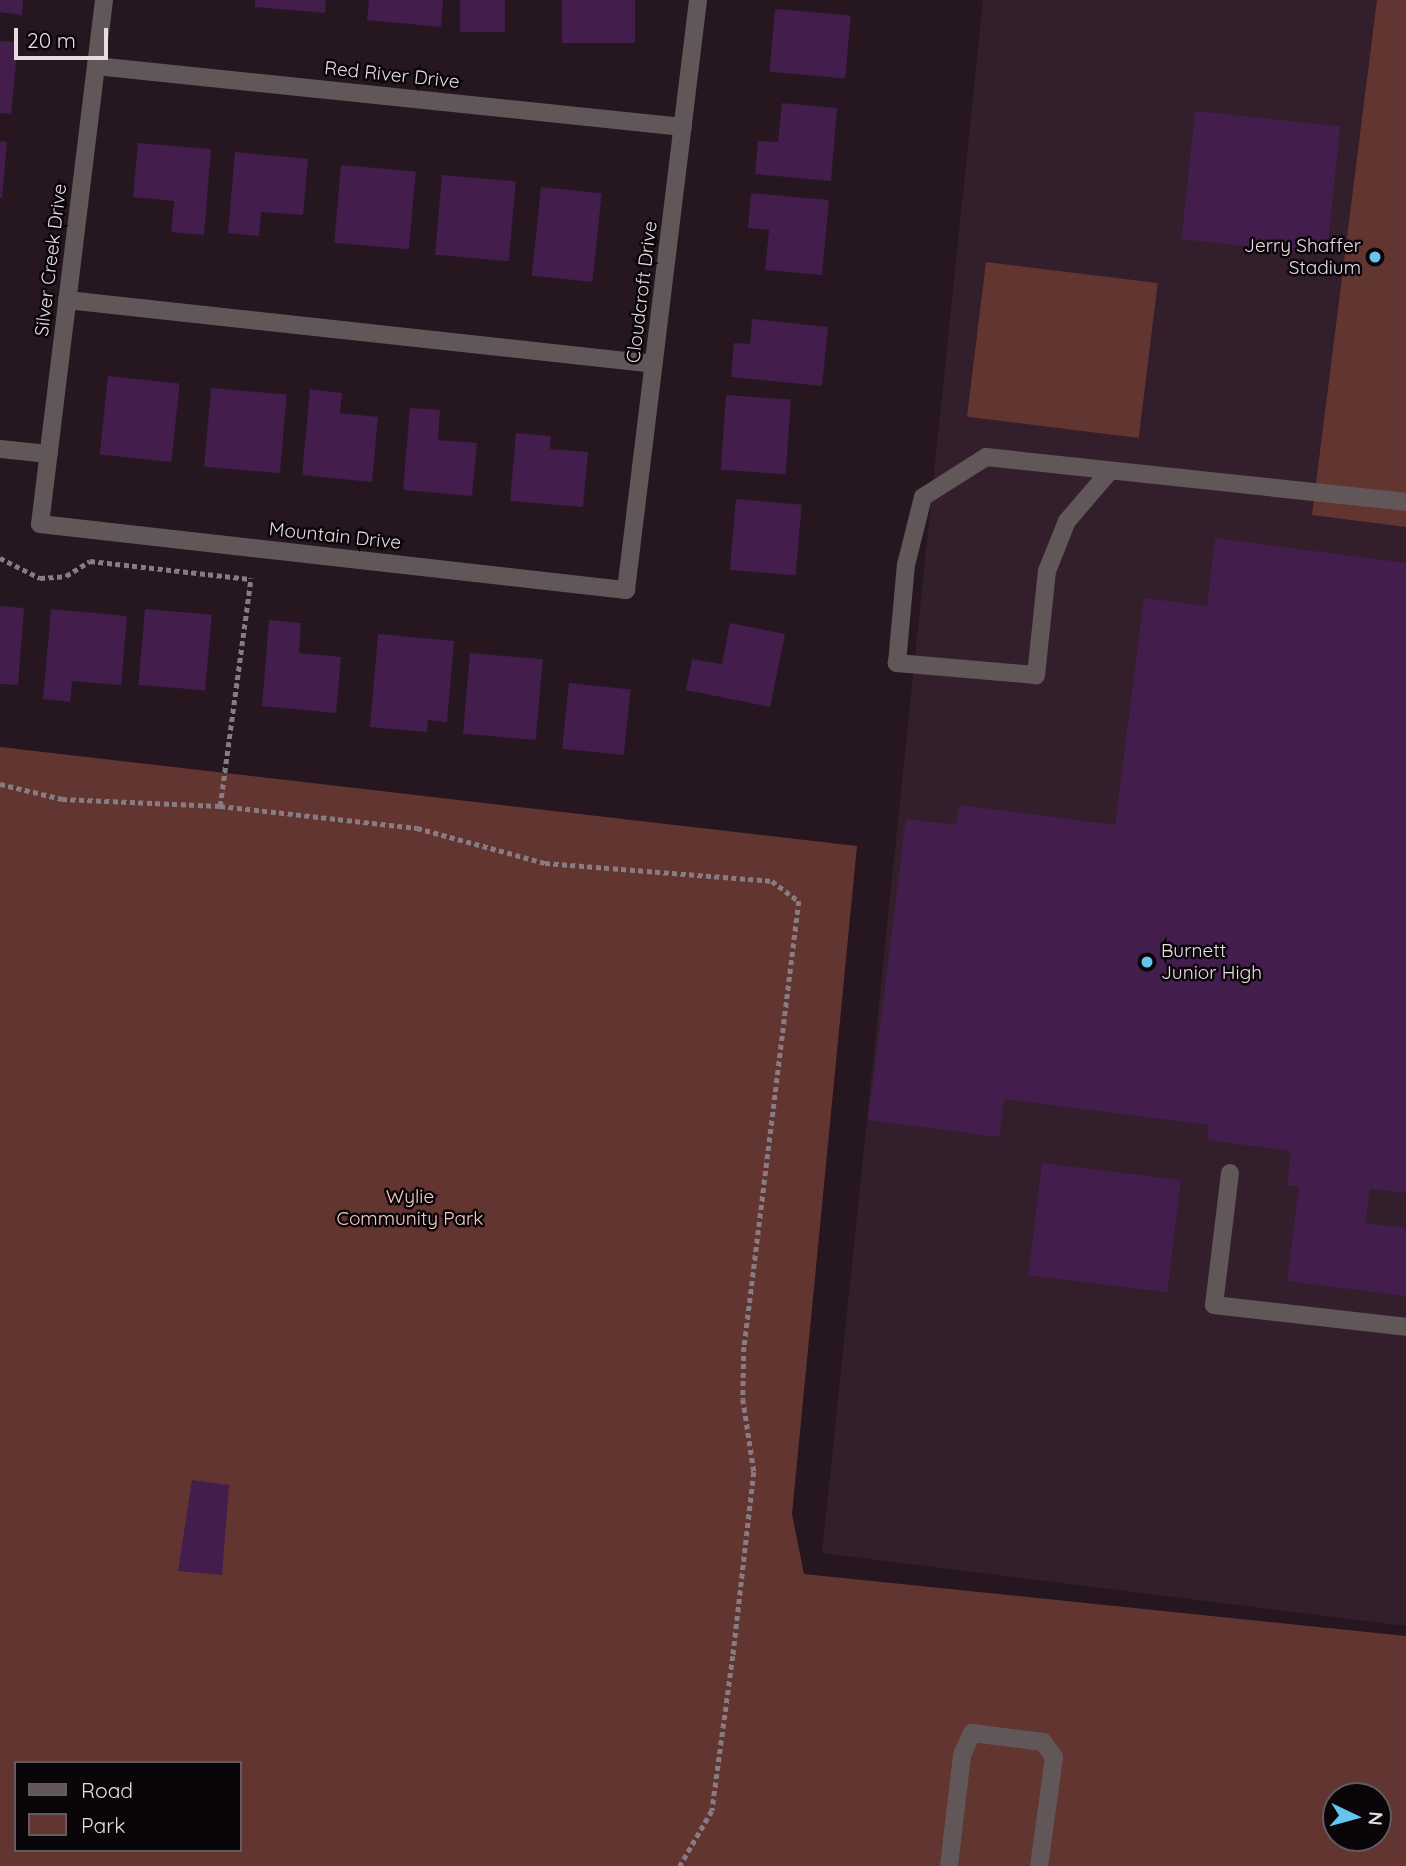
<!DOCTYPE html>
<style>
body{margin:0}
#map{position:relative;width:1406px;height:1866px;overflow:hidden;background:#251620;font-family:Quicksand,sans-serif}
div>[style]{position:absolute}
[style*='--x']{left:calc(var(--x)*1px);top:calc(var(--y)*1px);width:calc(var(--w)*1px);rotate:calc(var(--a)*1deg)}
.built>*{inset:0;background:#331e2b}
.green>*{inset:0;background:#623530;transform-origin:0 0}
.building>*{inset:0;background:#431e4d;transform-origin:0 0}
.path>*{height:4.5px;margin-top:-2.25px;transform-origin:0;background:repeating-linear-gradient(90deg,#887b83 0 5px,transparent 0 8.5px)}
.lane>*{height:18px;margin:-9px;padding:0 9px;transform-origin:9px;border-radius:9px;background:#615759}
.street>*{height:18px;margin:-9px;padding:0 9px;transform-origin:9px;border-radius:9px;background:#615759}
.dots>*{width:19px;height:19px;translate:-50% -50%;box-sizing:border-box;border:4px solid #0a0508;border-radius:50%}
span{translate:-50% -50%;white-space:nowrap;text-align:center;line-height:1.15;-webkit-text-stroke:5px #0a0508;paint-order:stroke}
.street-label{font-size:19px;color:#e7dce2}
.poi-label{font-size:19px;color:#e7dce2}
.right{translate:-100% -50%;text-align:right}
.left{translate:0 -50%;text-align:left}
.park-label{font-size:19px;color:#f7cdc8}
.legend{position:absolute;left:14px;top:1761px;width:228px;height:91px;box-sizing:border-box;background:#0a0508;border:2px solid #625b5f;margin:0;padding:9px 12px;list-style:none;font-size:21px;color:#e7dce2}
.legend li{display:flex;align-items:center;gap:14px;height:35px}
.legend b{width:35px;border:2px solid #625b5f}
.north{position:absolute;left:1322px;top:1782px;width:70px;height:70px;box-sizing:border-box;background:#0a0508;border:2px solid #625b5f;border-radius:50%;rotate:95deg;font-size:19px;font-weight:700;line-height:28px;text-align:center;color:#e7dce2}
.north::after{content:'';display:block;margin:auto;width:24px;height:32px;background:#65c5ee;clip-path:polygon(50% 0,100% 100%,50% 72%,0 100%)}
.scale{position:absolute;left:14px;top:28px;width:94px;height:32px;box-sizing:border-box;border:4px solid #e7dce2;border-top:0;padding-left:9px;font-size:21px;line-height:24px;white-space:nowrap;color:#e7dce2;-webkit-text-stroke:5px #0a0508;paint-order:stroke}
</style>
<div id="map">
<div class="built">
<i style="clip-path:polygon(983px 0,1406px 0,1406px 1626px,822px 1553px)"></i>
</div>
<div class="green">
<i style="clip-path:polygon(1377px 0,1406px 0,1406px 527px,1312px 515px)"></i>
<i style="left:986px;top:262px;width:173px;height:156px;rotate:7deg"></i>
<i style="clip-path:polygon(evenodd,0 747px,857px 846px,792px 1514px,804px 1574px,1406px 1636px,1406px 1866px,0 1866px,0 747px,16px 1763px,240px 1763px,240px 1850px,16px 1850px,16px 1763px,0 747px,1336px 1796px,1378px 1796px,1378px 1838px,1336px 1838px,1336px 1796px)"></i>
</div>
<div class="building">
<i style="clip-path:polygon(0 0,23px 0,22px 15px,0 12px)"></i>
<i style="clip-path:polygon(255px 0,326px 0,325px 13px,255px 7px)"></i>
<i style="clip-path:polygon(369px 0,443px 0,441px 27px,367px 20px)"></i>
<i style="left:460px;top:0;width:45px;height:32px"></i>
<i style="left:562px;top:0;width:73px;height:43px"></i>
<i style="left:775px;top:9px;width:76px;height:63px;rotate:5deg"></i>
<i style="clip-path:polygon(0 41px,18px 42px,11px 114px,0 113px)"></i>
<i style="clip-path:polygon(782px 103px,837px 108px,831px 181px,755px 174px,758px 141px,778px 142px)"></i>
<i style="left:1195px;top:111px;width:146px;height:129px;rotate:6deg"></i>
<i style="clip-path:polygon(0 141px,7px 142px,2px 198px,0 198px)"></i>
<i style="clip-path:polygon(138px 143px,211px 149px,204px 235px,171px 232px,174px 201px,133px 197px)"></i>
<i style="clip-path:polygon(235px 152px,308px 159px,303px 215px,261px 212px,259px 236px,228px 233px)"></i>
<i style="left:341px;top:165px;width:75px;height:78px;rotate:5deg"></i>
<i style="left:442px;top:175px;width:74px;height:80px;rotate:5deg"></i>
<i style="left:541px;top:187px;width:61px;height:89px;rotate:6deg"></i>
<i style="clip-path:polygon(751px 193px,829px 200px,822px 275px,765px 270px,769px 230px,748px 228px)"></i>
<i style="clip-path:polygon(752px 319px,828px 327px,822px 386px,731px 377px,734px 343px,750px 344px)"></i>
<i style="left:108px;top:376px;width:72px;height:79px;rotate:6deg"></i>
<i style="left:211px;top:388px;width:76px;height:79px;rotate:5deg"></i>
<i style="clip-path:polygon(310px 389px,342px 393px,340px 413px,378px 417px,372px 482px,302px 475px)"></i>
<i style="left:726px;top:395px;width:65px;height:75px;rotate:4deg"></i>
<i style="clip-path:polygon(410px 408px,440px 410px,438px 440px,477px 443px,472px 496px,403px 490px)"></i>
<i style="clip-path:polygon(516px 433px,551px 436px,550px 449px,588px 452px,583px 507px,510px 501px)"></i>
<i style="left:736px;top:499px;width:66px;height:71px;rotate:5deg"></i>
<i style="clip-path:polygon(1215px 538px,1406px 563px,1406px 1193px,1370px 1189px,1365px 1223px,1406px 1228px,1406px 1296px,1287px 1281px,1299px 1187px,1287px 1185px,1291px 1151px,1207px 1140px,1209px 1125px,1004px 1099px,999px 1137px,868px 1120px,906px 819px,956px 825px,959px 805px,1115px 825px,1144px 598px,1207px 606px)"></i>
<i style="clip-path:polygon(0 606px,24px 608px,18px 685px,0 684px)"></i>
<i style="clip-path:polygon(51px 609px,127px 616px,121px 685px,72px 681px,70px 702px,43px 699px)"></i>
<i style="left:145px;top:609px;width:67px;height:76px;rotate:5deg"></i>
<i style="clip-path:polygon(269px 620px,301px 623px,299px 653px,341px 657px,336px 713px,262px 706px)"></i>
<i style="clip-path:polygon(730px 623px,785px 634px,770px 707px,686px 690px,692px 659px,722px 664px)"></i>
<i style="clip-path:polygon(378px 634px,454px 641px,447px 722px,428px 720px,427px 732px,370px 727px)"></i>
<i style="left:470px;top:653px;width:73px;height:81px;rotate:5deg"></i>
<i style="left:569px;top:683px;width:62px;height:66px;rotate:6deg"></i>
<i style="left:1042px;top:1163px;width:140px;height:113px;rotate:7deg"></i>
<i style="clip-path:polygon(192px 1480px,229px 1485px,222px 1575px,178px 1571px)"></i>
</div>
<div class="path">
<i style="--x:0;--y:558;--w:45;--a:26.6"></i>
<i style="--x:40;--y:578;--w:26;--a:-4"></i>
<i style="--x:66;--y:576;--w:28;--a:-32"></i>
<i style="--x:90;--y:561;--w:161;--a:6.4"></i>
<i style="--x:0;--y:784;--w:64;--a:13.6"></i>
<i style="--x:62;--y:799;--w:158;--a:2.5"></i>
<i style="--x:220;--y:806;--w:198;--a:6.4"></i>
<i style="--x:417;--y:828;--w:133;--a:15.3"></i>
<i style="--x:545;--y:863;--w:228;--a:4.5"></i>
<i style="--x:772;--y:881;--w:34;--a:37"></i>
<i style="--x:799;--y:901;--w:449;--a:97"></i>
<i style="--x:744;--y:1347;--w:52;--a:91.1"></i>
<i style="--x:743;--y:1399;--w:74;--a:81.4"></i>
<i style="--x:754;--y:1472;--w:185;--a:96.5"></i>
<i style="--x:733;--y:1656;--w:156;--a:97.7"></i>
<i style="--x:712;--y:1811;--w:64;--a:120.2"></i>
<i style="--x:220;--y:806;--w:230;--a:-82.3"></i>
</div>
<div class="lane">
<i style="--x:67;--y:300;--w:590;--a:6.22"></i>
<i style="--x:0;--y:449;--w:49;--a:5.8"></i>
<i style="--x:1110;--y:471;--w:66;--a:130.7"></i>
<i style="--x:1067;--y:521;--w:54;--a:111.8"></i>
<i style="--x:1047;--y:571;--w:105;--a:96"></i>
<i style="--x:1036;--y:675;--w:140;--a:-175.1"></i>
<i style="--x:897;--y:663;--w:98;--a:-84.8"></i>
<i style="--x:906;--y:565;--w:70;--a:-76"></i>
<i style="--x:923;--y:497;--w:75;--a:-32.4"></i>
<i style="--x:986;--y:457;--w:422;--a:6.1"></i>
<i style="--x:1230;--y:1173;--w:133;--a:96.9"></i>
<i style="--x:1214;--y:1305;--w:193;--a:6.5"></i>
<i style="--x:949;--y:1866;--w:112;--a:-83.3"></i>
<i style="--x:962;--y:1755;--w:24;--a:-66"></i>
<i style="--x:972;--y:1733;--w:72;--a:7.2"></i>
<i style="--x:1043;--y:1742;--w:19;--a:54"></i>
<i style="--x:1054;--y:1757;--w:110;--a:97.8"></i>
</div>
<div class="street">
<i style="--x:104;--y:0;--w:528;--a:96.96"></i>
<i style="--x:40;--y:524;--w:590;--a:6.43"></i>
<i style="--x:626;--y:590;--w:594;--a:-83.04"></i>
<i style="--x:96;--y:66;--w:590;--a:5.93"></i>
</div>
<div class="dots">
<i style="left:1375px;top:257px;background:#65c5ee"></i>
<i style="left:1147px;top:962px;background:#65c5ee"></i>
</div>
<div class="street-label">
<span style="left:392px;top:75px;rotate:6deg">Red River Drive</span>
<span style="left:51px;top:260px;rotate:-83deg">Silver Creek Drive</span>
<span style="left:642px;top:292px;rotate:-83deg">Cloudcroft Drive</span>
<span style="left:335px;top:536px;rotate:6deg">Mountain Drive</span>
</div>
<div class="poi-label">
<span class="right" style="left:1361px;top:257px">Jerry Shaffer<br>Stadium</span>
<span class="left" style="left:1161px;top:962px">Burnett<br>Junior High</span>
</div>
<div class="park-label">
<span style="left:410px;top:1208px">Wylie<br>Community Park</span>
</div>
<ul class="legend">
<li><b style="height:9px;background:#615759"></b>Road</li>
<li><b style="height:19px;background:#623530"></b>Park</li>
</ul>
<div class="north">N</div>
<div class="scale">20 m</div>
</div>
